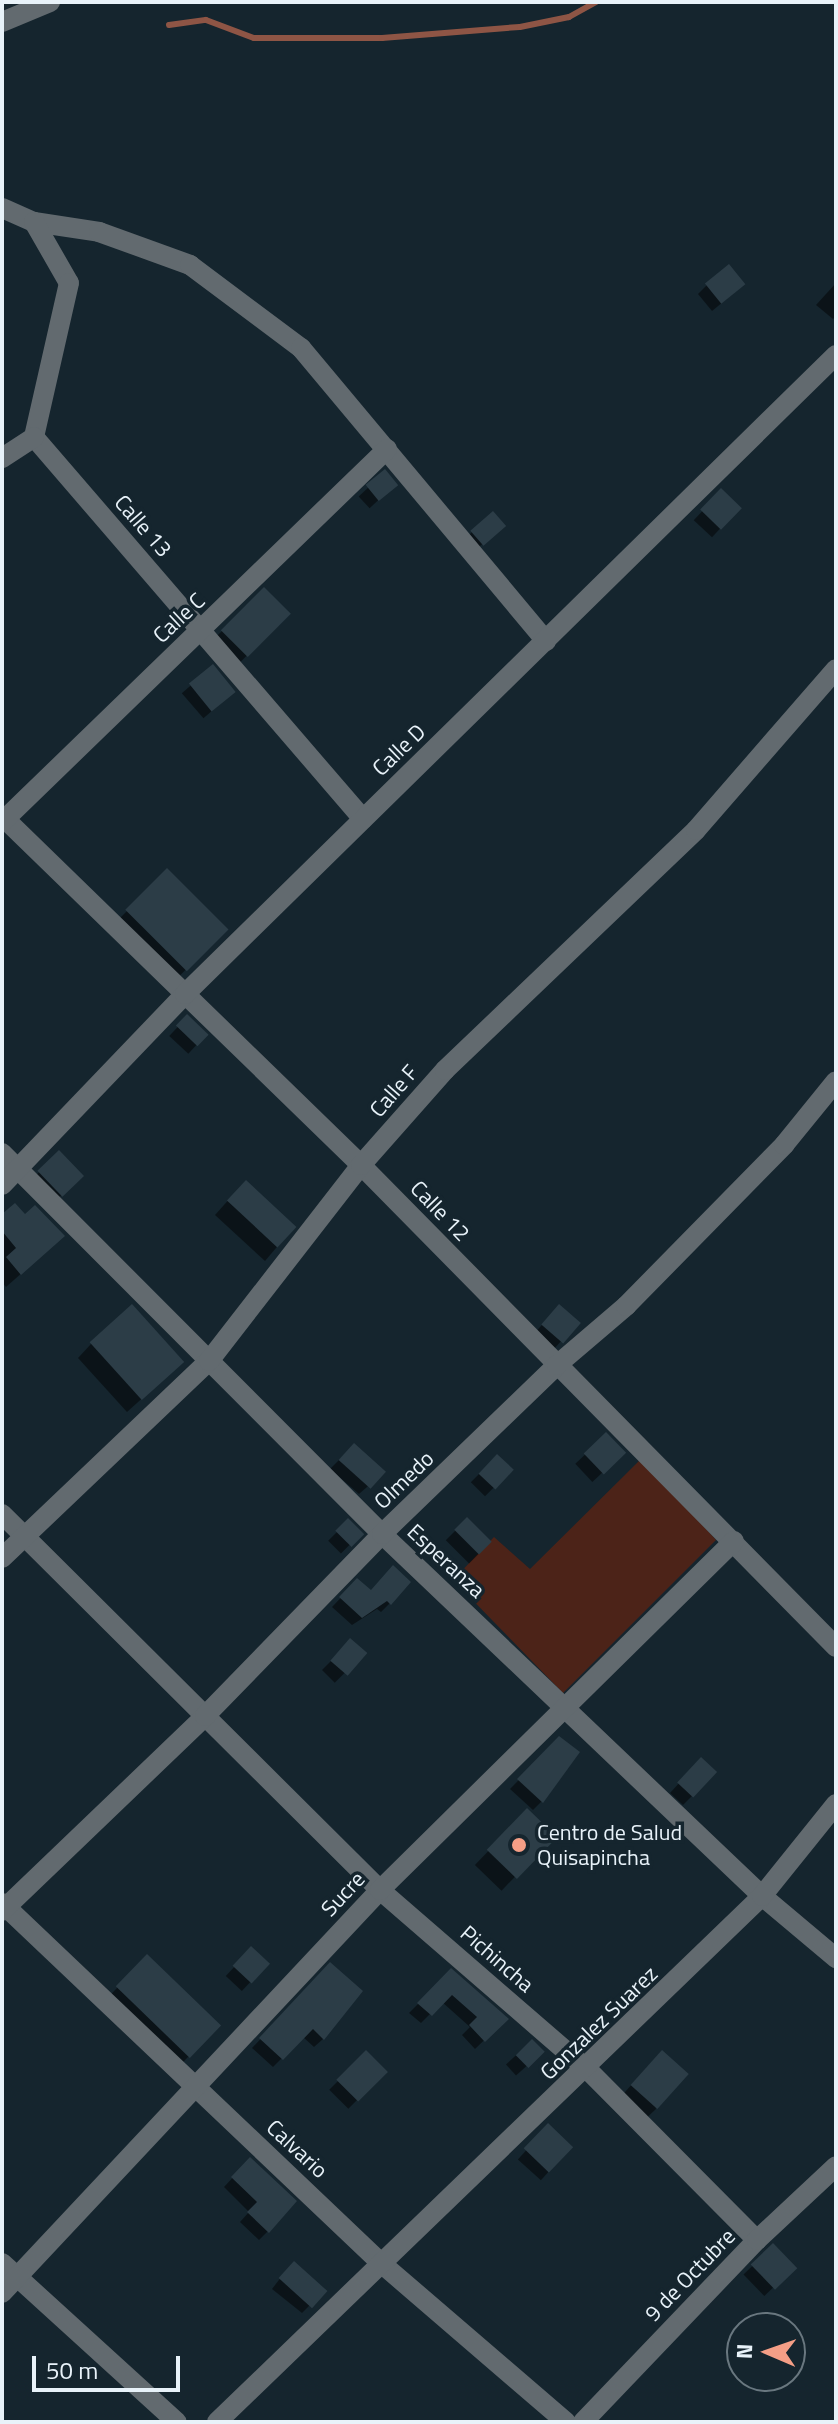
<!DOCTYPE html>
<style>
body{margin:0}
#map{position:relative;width:838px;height:2424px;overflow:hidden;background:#15252e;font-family:"Titillium Web",sans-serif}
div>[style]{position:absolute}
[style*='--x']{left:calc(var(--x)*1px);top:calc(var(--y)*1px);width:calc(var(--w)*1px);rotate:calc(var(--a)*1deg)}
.green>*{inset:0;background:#4c2318}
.shadow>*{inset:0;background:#0007;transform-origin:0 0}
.stream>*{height:6px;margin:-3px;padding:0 3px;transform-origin:3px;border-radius:3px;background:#8e5545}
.building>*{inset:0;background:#2c3d47;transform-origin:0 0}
.street>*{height:20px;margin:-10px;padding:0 10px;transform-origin:10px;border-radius:10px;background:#626a6f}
.dots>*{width:22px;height:22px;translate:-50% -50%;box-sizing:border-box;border:4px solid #15252e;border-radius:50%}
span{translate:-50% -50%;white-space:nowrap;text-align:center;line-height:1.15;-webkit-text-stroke:7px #15252e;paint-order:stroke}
.street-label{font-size:22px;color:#e8f2f9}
.poi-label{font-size:22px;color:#e8f2f9}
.left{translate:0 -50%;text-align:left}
.frame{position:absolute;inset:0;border:4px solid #e8f2f9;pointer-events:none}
.north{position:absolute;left:726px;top:2312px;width:80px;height:80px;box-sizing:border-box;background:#15252e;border:2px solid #69777f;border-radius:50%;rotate:272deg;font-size:22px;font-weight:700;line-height:32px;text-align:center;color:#e8f2f9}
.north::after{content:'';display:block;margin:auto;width:28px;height:36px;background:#f49e86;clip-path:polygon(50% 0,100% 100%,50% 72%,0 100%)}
.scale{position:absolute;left:32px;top:2356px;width:148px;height:36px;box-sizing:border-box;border:4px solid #e8f2f9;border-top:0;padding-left:10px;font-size:24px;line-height:28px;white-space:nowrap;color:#e8f2f9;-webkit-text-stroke:6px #15252e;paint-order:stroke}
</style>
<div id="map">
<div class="green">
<i style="clip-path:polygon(642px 1458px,716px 1540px,563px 1693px,453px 1580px,494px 1537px,530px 1569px)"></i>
</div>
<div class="shadow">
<i style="clip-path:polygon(836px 283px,836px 316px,833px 319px,816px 305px)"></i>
<i style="clip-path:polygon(707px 285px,734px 293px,712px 311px,698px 294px)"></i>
<i style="left:385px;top:472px;width:16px;height:36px;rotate:47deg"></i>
<i style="left:721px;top:491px;width:25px;height:40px;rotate:43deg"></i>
<i style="clip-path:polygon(472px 532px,494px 534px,473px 552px,463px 541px)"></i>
<i style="left:264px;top:589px;width:35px;height:79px;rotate:45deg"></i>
<i style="left:212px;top:667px;width:33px;height:40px;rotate:49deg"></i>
<i style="left:167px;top:871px;width:83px;height:76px;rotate:45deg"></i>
<i style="left:187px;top:1017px;width:26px;height:26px;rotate:43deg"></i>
<i style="left:59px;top:1153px;width:32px;height:40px;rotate:46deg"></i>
<i style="clip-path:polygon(232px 1196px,293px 1228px,265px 1261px,215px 1215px)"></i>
<i style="clip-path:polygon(2px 1216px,49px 1249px,6px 1287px,2px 1282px)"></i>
<i style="left:559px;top:1306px;width:25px;height:38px;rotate:42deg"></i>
<i style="clip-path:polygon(91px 1344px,168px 1375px,127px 1412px,78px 1358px)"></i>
<i style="left:606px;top:1435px;width:25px;height:42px;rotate:47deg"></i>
<i style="clip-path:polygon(354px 1445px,375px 1480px,359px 1494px,330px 1469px)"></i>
<i style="left:497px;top:1456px;width:20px;height:37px;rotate:45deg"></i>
<i style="left:467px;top:1519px;width:33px;height:30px;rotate:45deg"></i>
<i style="left:348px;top:1521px;width:18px;height:28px;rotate:45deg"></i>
<i style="clip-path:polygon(384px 1577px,390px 1603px,381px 1612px,377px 1609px,352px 1625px,332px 1607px,357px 1581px,370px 1593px)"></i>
<i style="left:351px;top:1641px;width:18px;height:41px;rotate:45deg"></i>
<i style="clip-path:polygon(559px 1739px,542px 1801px,533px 1810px,510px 1789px)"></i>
<i style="clip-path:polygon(692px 1769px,692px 1796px,683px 1805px,670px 1793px)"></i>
<i style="left:527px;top:1811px;width:37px;height:75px;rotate:44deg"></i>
<i style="left:251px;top:1949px;width:22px;height:37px;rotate:43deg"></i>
<i style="left:147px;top:1957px;width:99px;height:62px;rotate:44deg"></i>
<i style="clip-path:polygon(331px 1965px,323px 2039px,314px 2047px,303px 2037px,273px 2067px,252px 2048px)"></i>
<i style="clip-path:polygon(451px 1971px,506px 2019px,475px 2049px,462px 2035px,470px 2027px,442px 2002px,421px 2023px,409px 2013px)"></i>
<i style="left:532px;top:2041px;width:15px;height:35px;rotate:48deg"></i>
<i style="left:366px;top:2053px;width:27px;height:52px;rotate:45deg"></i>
<i style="clip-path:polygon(648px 2066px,656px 2109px,642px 2122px,618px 2100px)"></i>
<i style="left:548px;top:2126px;width:31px;height:45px;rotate:42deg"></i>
<i style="clip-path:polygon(250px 2159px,268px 2231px,259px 2240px,240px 2222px,249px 2212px,224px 2187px)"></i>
<i style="left:773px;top:2246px;width:30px;height:41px;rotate:46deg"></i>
<i style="clip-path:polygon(285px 2272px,324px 2291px,302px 2313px,272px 2289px)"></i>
</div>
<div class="stream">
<i style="--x:169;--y:25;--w:37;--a:-8"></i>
<i style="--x:206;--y:20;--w:51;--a:20.6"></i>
<i style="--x:254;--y:38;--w:128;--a:0"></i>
<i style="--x:382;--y:38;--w:138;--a:-4.6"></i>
<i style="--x:520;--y:27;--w:50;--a:-11.5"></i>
<i style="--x:569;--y:17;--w:31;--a:-29"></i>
</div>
<div class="building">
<i style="left:729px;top:264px;width:26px;height:31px;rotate:51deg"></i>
<i style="left:385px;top:469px;width:21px;height:25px;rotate:51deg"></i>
<i style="left:721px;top:488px;width:29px;height:30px;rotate:44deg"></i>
<i style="left:493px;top:511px;width:20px;height:30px;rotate:49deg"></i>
<i style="left:264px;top:587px;width:38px;height:61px;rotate:45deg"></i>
<i style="left:213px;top:664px;width:36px;height:31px;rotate:51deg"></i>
<i style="left:167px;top:868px;width:87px;height:59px;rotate:45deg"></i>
<i style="left:187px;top:1014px;width:30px;height:16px;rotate:44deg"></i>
<i style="left:59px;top:1150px;width:36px;height:30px;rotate:46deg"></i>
<i style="left:246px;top:1180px;width:69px;height:28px;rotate:43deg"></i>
<i style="clip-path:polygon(15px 1203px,25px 1214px,35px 1205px,65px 1236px,21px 1275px,6px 1257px,16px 1248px,2px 1231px,2px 1214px)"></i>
<i style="left:132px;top:1304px;width:78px;height:57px;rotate:48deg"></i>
<i style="left:559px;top:1304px;width:29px;height:27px;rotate:41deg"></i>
<i style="left:606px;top:1432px;width:29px;height:31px;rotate:46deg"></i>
<i style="left:354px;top:1443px;width:43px;height:23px;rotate:42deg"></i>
<i style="left:497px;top:1454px;width:23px;height:27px;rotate:43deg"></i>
<i style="left:467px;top:1517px;width:35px;height:18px;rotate:45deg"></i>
<i style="left:348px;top:1518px;width:23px;height:18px;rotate:45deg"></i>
<i style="clip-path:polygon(393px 1565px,411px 1582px,391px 1605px,387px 1601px,362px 1618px,339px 1597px,357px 1578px,371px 1590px)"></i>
<i style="left:350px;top:1638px;width:23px;height:30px;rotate:41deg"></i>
<i style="clip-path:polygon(559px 1736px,580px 1752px,543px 1803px,517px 1779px)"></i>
<i style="left:701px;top:1757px;width:22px;height:35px;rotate:43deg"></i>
<i style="left:527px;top:1808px;width:42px;height:58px;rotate:44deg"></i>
<i style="left:251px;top:1946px;width:26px;height:27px;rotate:43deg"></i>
<i style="left:147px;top:1954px;width:103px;height:45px;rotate:44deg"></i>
<i style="clip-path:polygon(330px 1962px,363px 1991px,324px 2040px,313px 2029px,283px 2060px,259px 2038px)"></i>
<i style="clip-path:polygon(451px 1968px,509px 2019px,485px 2042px,469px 2025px,477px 2017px,452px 1995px,432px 2016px,417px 2003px)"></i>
<i style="left:532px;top:2039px;width:18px;height:23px;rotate:45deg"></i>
<i style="left:366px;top:2050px;width:31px;height:42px;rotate:45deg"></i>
<i style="left:662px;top:2050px;width:36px;height:47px;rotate:42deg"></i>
<i style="left:548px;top:2123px;width:35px;height:35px;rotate:44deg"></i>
<i style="clip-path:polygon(250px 2157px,297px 2201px,269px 2233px,247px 2212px,257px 2202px,231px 2177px)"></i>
<i style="left:773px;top:2243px;width:35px;height:31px;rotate:46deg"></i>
<i style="left:294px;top:2261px;width:45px;height:23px;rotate:42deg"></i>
</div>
<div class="street">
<i style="--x:2;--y:22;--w:52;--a:-22.6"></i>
<i style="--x:2;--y:208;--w:35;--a:24"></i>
<i style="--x:34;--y:222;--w:66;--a:8.7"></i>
<i style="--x:99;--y:232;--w:97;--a:19.9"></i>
<i style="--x:190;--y:265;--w:139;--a:36.8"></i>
<i style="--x:301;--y:348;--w:382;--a:50.1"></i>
<i style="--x:34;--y:222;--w:70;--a:60.2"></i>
<i style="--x:69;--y:283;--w:158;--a:102.8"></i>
<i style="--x:34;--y:437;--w:504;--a:49.26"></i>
<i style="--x:2;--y:458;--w:38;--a:-33"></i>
<i style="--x:2;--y:816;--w:501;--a:44.19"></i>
<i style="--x:361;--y:1165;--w:677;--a:45.42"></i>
<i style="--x:2;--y:822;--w:536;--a:-44.09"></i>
<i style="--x:2;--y:1153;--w:538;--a:45.08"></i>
<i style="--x:382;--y:1534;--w:525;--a:43.61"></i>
<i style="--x:762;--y:1896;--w:97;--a:40"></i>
<i style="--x:2;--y:1185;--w:265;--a:-46.2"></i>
<i style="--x:185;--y:994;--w:912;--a:-44.47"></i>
<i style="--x:2;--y:1514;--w:533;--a:44.85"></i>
<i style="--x:380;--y:1890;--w:274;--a:40.9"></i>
<i style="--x:587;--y:2069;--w:241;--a:45.2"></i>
<i style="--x:2;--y:1558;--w:286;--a:-43.6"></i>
<i style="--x:209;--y:1361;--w:248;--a:-52.2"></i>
<i style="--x:361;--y:1165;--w:127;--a:-48.5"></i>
<i style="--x:445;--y:1070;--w:347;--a:-43.7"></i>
<i style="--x:696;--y:830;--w:213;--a:-49"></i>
<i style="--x:2;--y:1903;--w:523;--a:43.53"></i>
<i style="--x:381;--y:2263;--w:244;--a:40.7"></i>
<i style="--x:2;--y:1911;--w:281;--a:-43.8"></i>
<i style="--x:205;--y:1716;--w:254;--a:-45.8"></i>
<i style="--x:382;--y:1534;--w:243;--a:-44"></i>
<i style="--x:557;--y:1365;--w:91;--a:-40.5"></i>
<i style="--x:626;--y:1306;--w:226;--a:-45.5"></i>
<i style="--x:784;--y:1145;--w:82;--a:-50.9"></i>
<i style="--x:2;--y:2263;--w:236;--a:42.3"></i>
<i style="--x:2;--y:2293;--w:553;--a:-46.83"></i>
<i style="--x:380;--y:1890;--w:497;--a:-44.6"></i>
<i style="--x:217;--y:2422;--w:757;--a:-43.98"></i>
<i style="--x:762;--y:1896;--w:118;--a:-51.2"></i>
<i style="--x:583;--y:2422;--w:252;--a:-46.3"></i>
<i style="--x:757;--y:2240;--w:108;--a:-43.1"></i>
</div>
<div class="dots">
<i style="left:519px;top:1845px;background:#f49e86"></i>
</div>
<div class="street-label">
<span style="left:143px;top:526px;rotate:49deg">Calle 13</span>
<span style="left:179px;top:618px;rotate:-43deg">Calle C</span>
<span style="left:399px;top:750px;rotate:-44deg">Calle D</span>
<span style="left:394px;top:1091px;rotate:-49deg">Calle F</span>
<span style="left:440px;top:1211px;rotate:46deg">Calle 12</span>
<span style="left:404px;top:1480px;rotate:-44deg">Olmedo</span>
<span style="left:446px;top:1561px;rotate:43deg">Esperanza</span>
<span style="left:343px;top:1894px;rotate:-47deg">Sucre</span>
<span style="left:497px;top:1959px;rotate:41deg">Pichincha</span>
<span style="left:599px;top:2023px;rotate:-44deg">Gonzalez Suarez</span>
<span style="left:297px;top:2149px;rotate:43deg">Calvario</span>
<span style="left:690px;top:2275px;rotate:-46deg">9 de Octubre</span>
</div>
<div class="poi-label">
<span class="left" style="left:537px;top:1845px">Centro de Salud<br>Quisapincha</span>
</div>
<div class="frame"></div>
<div class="north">N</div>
<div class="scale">50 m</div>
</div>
